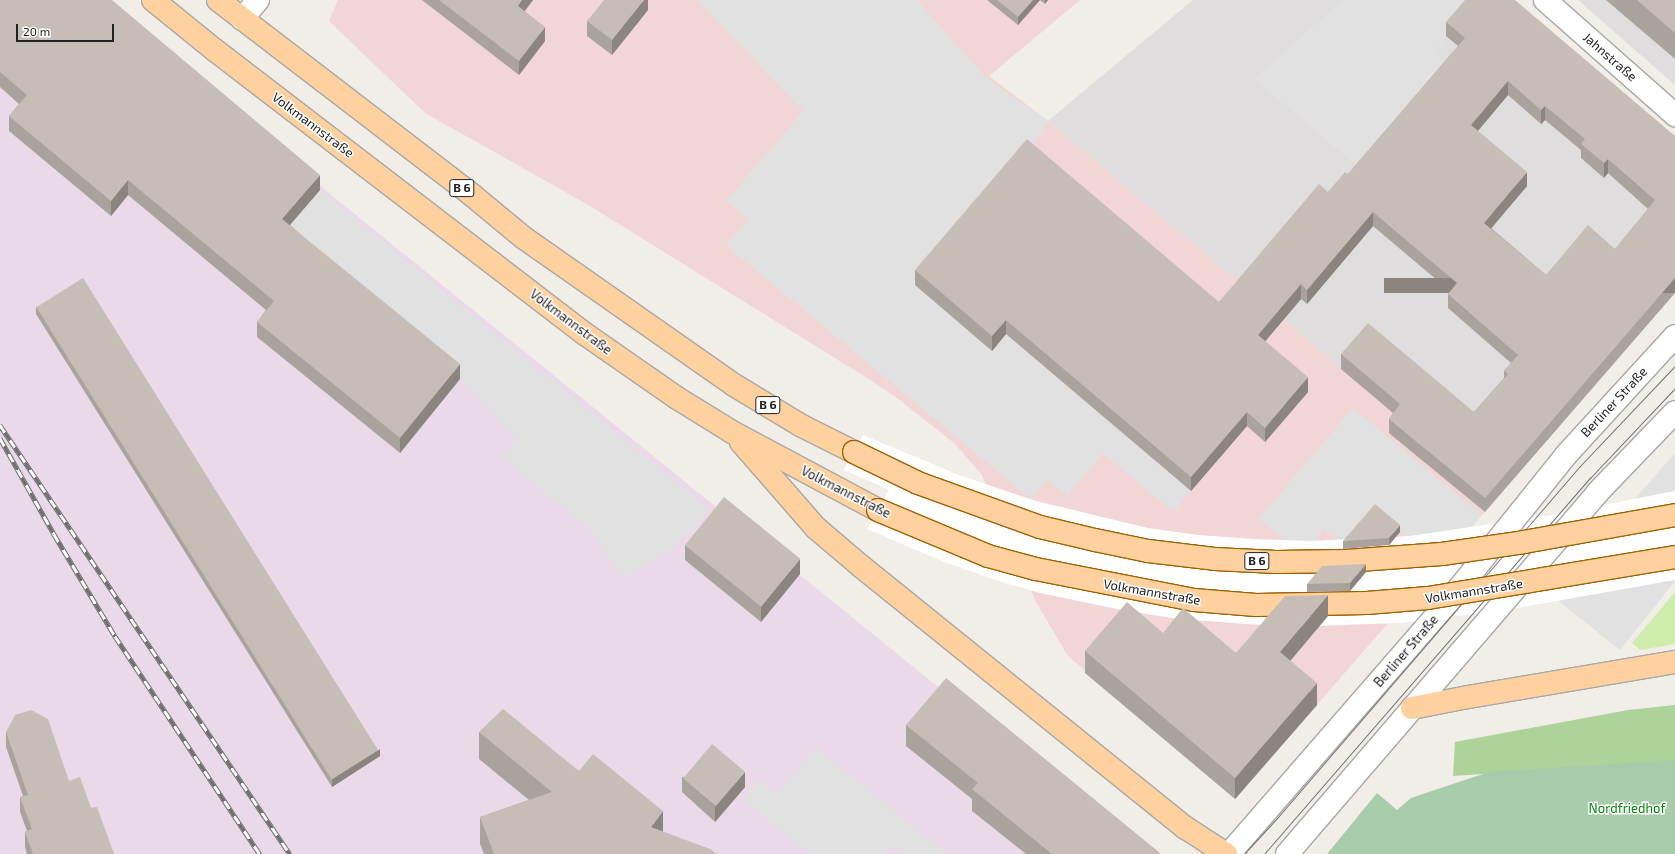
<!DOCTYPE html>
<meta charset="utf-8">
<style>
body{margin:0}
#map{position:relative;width:1675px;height:854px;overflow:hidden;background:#f1ede7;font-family:"Exo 2",sans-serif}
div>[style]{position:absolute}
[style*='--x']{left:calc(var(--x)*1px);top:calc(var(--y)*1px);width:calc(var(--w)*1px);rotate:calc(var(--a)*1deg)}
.residential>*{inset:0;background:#dfddde}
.commercial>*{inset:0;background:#f2d6d6}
.industrial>*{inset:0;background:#ead9e8}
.grass>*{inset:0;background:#ceecac}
.forest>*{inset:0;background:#add29a}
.cemetery>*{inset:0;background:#a7cbab}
.parking>*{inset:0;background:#e1e1e1}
.pier>*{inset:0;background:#fff}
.roads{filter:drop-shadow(1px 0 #a8a8a8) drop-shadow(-1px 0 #a8a8a8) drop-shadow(0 1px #a8a8a8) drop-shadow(0 -1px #a8a8a8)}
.minor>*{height:22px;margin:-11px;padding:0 11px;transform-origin:11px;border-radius:11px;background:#fff}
.tertiary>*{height:22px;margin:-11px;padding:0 11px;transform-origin:11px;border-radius:11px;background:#fff}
.primary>*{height:22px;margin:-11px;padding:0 11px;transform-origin:11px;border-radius:11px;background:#ffd19e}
.tram>*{height:1px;margin:-0.5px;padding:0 0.5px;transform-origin:0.5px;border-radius:0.5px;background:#6f6f6f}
.rail>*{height:4.5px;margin-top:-2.25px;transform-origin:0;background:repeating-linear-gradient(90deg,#fff 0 9px,#6f6f6f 0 18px);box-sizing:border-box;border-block:1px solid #6f6f6f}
.bridges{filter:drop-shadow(1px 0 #9d6200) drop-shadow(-1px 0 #9d6200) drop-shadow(0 1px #9d6200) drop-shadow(0 -1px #9d6200)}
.primary-bridge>*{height:22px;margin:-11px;padding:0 11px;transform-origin:11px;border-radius:11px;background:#ffd19e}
.wall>*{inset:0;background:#aaa39d}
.shaded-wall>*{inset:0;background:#8b847f;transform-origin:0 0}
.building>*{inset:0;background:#c6bdb6;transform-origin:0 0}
span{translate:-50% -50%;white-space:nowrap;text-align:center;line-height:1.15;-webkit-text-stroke:3px #fff;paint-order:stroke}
.shield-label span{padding:1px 3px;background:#fff;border:1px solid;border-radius:3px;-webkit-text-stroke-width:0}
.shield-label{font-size:12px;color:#212121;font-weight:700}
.street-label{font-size:13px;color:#212121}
.park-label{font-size:13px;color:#08850d}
.scale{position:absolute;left:16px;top:24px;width:98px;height:18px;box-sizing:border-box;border:2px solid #212121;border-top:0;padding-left:5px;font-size:12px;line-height:14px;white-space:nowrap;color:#212121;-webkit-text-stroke:3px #fff;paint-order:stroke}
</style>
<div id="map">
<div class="residential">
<i style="clip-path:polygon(1193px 0,1498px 0,1675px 150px,1675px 293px,1496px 499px,1048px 121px)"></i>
<i style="clip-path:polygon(1578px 0,1675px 0,1675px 85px)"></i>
</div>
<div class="commercial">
<i style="clip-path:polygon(338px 0,1080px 0,989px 76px,1048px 121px,1496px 499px,1235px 799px,1068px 656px,1036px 602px,982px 475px,954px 443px,897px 398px,867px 378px,585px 203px,425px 113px,329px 21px)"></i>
</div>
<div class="industrial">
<i style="clip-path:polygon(0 0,110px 0,330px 194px,1144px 854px,0 854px)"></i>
</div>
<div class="grass">
<i style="clip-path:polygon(1675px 592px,1675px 644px,1640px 650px,1632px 643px)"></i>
</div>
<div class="forest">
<i style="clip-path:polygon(1675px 705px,1675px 761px,1453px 776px,1455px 742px,1628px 710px)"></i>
</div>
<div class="cemetery">
<i style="clip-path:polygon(1675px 760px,1675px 854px,1327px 854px,1377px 793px,1397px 810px,1411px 798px,1489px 772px)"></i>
</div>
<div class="parking">
<i style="clip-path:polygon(697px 0,917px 0,986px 78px,1048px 121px,1027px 153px,993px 350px,1006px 334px,1191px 491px,1173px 512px,1103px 453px,1068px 496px,1047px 480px,1031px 499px,726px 245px,748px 219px,726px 201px,803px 111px)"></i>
<i style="clip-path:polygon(1343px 0,1477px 0,1433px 53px,1449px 65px,1363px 171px,1254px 79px)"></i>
<i style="clip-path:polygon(320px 190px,710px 510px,676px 547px,623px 578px,588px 528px,502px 457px,517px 439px,460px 379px,282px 234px)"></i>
<i style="clip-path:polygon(1353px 408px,1482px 515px,1439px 564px,1375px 512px,1346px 545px,1324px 530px,1304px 554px,1258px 519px)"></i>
<i style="clip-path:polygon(1675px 453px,1675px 581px,1620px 650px,1551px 595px)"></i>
<i style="clip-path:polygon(816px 747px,946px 854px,905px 854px,893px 845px,886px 854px,811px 854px,743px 800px,758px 780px,777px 795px)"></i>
</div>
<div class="pier">
<i style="clip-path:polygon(863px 435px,959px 475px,1036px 501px,1148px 528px,1198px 535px,1254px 539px,1310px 541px,1410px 536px,1551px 515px,1675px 491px,1675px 580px,1511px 609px,1401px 623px,1370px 624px,1288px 627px,1178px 619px,1122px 610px,1040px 593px,1002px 582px,944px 562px,867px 529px,889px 490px,844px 470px)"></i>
</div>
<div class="roads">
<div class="minor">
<i style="--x:1545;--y:0;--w:174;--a:41.5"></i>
<i style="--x:242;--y:19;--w:25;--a:-50"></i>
</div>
<div class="tertiary">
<i style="--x:1229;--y:854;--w:334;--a:-49"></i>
<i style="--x:1448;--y:602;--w:189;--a:-51.2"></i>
<i style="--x:1566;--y:455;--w:161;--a:-47.5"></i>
<i style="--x:1287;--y:854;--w:476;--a:-49.3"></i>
<i style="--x:1597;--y:493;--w:112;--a:-46.1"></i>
</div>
<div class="primary">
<i style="--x:153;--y:0;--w:81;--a:39"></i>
<i style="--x:216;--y:51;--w:465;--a:37.5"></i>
<i style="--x:585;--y:334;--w:112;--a:34.8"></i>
<i style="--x:677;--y:398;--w:65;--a:31.7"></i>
<i style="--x:732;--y:432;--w:166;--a:28.1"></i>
<i style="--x:218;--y:0;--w:320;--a:37.5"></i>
<i style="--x:472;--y:195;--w:67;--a:39.6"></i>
<i style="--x:524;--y:238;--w:256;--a:35"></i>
<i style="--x:734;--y:385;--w:79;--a:31.1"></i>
<i style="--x:802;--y:426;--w:58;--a:26.6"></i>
<i style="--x:741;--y:442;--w:114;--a:48.9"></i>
<i style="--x:816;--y:528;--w:60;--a:40.3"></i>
<i style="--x:862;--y:567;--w:416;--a:38.9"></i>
<i style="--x:1186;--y:828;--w:48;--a:33"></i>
<i style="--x:1412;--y:708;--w:57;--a:-11.1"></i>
<i style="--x:1468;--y:697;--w:210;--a:-9.6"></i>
</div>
</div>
<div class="tram">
<i style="--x:1244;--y:854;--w:50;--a:-47.4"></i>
<i style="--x:1278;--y:817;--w:462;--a:-49.3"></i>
<i style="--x:1579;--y:467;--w:139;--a:-46.5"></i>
<i style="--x:1264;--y:854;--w:498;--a:-49.1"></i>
<i style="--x:1590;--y:478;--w:124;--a:-46.6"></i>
</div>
<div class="rail">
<i style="--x:0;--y:425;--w:518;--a:55.94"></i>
<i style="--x:0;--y:438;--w:110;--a:60.6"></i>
<i style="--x:54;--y:534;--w:119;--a:59.1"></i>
<i style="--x:115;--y:636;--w:262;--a:56.4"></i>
</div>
<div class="bridges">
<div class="primary-bridge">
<i style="--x:854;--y:452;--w:71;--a:25.8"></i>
<i style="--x:918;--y:483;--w:130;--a:19.8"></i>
<i style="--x:1040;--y:527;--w:57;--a:13.3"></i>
<i style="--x:1095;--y:540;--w:54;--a:11.7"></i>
<i style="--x:1148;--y:551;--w:67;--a:6.8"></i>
<i style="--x:1215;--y:559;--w:61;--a:2.8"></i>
<i style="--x:1276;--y:562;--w:70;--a:-0.8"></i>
<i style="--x:1346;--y:561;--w:96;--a:-4.2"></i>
<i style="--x:1442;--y:554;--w:83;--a:-8.3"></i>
<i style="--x:1524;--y:542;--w:153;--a:-10.1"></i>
<i style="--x:878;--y:510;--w:119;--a:22.7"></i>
<i style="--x:988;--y:556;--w:50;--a:15.2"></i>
<i style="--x:1036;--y:569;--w:161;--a:11.1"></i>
<i style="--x:1194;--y:600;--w:62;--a:4.6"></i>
<i style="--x:1256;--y:605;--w:111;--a:-1"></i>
<i style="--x:1367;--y:603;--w:61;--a:-4.7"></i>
<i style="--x:1428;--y:598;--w:250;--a:-9.4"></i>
</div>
</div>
<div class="wall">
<i style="clip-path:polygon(0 0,320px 190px,290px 225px,460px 379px,400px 453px,257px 337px,257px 322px,266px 310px,128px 195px,111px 216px,9px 131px,9px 116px,19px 104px,0 87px)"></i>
<i style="clip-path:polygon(422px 0,533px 0,524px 11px,545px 41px,519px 75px)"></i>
<i style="clip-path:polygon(648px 0,648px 10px,612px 55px,587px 36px,587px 21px)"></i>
<i style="clip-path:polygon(987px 0,1040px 0,1018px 25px)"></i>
<i style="clip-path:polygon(1040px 0,1048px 0,1045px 4px)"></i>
<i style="clip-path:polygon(1606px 0,1675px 0,1675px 59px)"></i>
<i style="clip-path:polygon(evenodd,1446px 22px,1675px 136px,1675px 293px,1485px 512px,1389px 433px,1389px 419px,1393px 413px,1341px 369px,1341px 354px,1474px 412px,1504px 378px,1504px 371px,1511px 363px,1448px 308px,1448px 294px,1450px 291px,1373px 226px,1307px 304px,1301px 299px,1265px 341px,1308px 392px,1265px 442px,1247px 426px,1191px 491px,1006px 334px,992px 351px,915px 285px,915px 270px,1219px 302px,1328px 192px,1348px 174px,1458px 46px,1446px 36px,1446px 22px,1508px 95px,1541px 124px,1545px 120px,1581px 150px,1581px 158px,1604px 178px,1608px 173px,1648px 209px,1615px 249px,1546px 275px,1491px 228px,1527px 186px,1478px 131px,1508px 95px)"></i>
<i style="clip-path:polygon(36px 306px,380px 756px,332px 787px,36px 314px)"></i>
<i style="clip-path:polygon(1400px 532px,1389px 545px,1343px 549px,1343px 541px)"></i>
<i style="clip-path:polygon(685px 545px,800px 574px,761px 622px,685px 560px)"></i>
<i style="clip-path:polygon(1366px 572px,1350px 591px,1307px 592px,1307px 584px)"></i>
<i style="clip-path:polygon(1328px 616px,1290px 661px,1317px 705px,1235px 799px,1085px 673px,1085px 651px,1236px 653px)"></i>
<i style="clip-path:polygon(906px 725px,1160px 854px,1026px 854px,972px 811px,972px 799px,906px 746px)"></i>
<i style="clip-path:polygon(6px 732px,69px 781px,91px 808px,114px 854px,27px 854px,25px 847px,25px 832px,27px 831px,20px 812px,20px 797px,23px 796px,6px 747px)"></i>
<i style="clip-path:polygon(479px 732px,579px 771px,663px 832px,717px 854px,484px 854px,480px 844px,480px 817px,529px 800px,479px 759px)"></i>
<i style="clip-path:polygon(682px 777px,745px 787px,715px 822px,682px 792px)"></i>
</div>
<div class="shaded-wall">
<i style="clip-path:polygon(522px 0,533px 0,518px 20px,518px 6px)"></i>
<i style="clip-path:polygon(644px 0,648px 0,648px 10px,612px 55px,612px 40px)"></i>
<i style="clip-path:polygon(1033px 0,1040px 0,1018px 25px,1018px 17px)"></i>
<i style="clip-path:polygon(1045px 0,1048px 0,1045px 4px)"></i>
<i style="clip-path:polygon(545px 27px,545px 41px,519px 75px,519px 61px)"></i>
<i style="clip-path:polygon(1508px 81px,1508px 95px,1471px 139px,1471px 125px)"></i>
<i style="clip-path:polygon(1545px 106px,1545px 120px,1541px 124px,1541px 110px)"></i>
<i style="clip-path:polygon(1608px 159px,1608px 173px,1604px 178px,1604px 163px)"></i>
<i style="clip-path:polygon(1527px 172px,1527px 186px,1484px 237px,1484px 223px)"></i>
<i style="clip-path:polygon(320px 175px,320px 190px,282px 234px,282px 219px)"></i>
<i style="clip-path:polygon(128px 180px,128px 195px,111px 216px,111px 201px)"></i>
<i style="clip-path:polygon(1373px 212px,1373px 226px,1307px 304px,1307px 290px)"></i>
<i style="left:1675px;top:278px;width:15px;height:291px;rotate:90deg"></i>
<i style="clip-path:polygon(1301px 284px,1301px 299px,1258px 350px,1258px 335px)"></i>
<i style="clip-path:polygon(1006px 320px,1006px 334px,992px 351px,992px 336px)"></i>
<i style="clip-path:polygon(460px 364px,460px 379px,400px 453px,400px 438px)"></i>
<i style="clip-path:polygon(1308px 377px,1308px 392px,1265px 442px,1265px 428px)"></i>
<i style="clip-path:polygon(1247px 412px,1247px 426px,1191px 491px,1191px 477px)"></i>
<i style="clip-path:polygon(1400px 525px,1400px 532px,1389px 545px,1389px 538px)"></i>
<i style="clip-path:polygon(800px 559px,800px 574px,761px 622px,761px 607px)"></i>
<i style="clip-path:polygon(1366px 564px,1366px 572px,1350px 591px,1350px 583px)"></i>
<i style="clip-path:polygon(1328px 595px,1328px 616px,1280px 673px,1280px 652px)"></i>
<i style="clip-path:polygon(1317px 683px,1317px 705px,1235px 799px,1235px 778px)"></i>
<i style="clip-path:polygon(380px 749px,380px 756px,332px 787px,332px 779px)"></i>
<i style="clip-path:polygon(745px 772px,745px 787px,715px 822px,715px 807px)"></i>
<i style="clip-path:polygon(663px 811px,663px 838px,651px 827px)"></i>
</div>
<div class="building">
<i style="clip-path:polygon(0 0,112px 0,320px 175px,282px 219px,460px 364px,400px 438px,257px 322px,274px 301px,128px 180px,111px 201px,9px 116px,27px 95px,0 72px)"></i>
<i style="clip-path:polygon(439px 0,522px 0,518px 6px,545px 27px,519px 61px)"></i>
<i style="clip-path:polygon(604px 0,644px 0,612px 40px,587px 21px)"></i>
<i style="clip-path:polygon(997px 0,1033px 0,1018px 17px)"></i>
<i style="clip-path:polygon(evenodd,1465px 0,1515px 0,1675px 136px,1675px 278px,1485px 498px,1389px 419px,1400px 404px,1341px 354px,1368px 323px,1474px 412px,1508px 374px,1504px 371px,1518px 355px,1448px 294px,1457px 283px,1373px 212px,1307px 290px,1301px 284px,1258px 335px,1308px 377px,1265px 428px,1247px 412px,1191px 477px,1006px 320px,992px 336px,915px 270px,1027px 139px,1219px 302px,1319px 184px,1328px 192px,1345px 172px,1348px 174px,1465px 38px,1446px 22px,1465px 0,1508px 81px,1541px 110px,1545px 106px,1585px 139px,1581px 144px,1604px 163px,1608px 159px,1655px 200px,1615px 249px,1588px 225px,1546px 275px,1484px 223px,1527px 172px,1471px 125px,1508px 81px)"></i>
<i style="clip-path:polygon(1637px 0,1675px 0,1675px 33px)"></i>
<i style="left:83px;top:278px;width:557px;height:55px;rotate:58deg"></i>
<i style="left:724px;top:497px;width:98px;height:62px;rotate:39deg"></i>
<i style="clip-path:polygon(1375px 504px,1400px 525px,1389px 538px,1343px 541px)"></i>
<i style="clip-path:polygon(1366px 564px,1350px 583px,1307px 584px,1322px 566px)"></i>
<i style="clip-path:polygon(1328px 595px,1280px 652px,1317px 683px,1235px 778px,1085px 651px,1127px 602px,1163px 633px,1183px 608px,1236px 653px,1285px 596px)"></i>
<i style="clip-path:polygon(946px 678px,1160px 853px,1160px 854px,1052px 854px,972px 789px,978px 783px,906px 725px)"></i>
<i style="clip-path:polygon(503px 709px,579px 771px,593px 754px,663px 811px,651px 827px,710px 849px,717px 854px,494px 854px,480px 817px,552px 792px,479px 732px)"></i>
<i style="clip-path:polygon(31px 710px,48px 719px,69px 781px,80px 777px,91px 808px,97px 807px,114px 854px,33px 854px,25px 832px,32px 829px,20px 797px,28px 795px,6px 732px,15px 715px)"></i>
<i style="left:712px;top:744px;width:43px;height:45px;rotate:40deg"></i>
</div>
<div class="shield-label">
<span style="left:462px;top:188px">B 6</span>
<span style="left:768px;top:405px">B 6</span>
<span style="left:1257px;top:561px">B 6</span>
</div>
<div class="street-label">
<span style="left:1610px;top:57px;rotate:41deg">Jahnstraße</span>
<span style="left:313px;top:125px;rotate:37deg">Volkmannstraße</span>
<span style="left:571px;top:322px;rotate:37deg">Volkmannstraße</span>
<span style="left:1614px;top:402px;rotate:-47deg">Berliner Straße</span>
<span style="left:846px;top:492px;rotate:27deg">Volkmannstraße</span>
<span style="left:1474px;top:591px;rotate:-9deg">Volkmannstraße</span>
<span style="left:1152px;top:592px;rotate:10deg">Volkmannstraße</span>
<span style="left:1406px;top:651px;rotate:-49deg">Berliner Straße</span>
</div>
<div class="park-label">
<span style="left:1627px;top:808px">Nordfriedhof</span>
</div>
<div class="scale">20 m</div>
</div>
